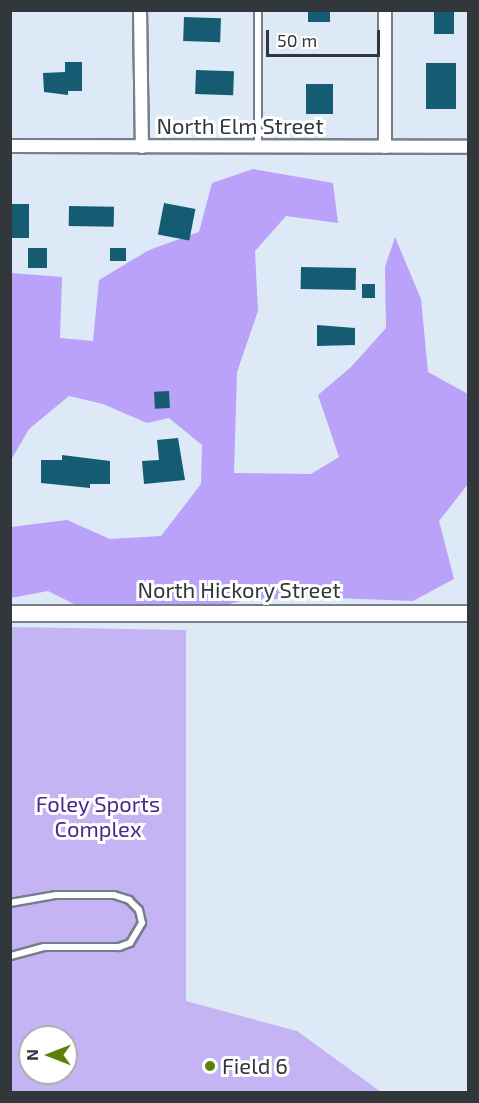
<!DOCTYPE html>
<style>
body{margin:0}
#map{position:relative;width:479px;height:1103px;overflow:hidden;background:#dde9f6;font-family:"Exo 2",sans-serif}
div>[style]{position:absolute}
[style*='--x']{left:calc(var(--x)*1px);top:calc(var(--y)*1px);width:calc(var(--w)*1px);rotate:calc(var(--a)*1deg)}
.green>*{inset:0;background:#c5b4f3}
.forest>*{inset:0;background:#baa1f9}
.building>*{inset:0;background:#155c73;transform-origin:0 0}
.roads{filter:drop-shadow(2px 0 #747f8b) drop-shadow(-2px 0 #747f8b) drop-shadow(0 2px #747f8b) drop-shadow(0 -2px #747f8b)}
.service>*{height:6px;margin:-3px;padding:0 3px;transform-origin:3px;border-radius:3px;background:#fff}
.minor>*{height:12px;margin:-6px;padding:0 6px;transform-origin:6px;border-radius:6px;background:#fff}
.tertiary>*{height:15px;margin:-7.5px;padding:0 7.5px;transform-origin:7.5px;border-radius:7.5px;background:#fff}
.dots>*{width:16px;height:16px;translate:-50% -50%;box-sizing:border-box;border:3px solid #fff;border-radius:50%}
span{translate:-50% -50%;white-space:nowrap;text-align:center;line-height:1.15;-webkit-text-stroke:6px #fff;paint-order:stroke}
.street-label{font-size:22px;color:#32373c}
.park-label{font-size:22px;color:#4e278b}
.poi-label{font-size:22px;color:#32373c}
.left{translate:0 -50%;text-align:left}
.frame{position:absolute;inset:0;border:12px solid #32373c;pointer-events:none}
.north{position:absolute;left:18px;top:1025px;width:60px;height:60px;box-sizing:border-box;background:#fff;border:2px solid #adafb1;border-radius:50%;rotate:270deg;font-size:16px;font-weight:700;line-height:24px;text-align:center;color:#32373c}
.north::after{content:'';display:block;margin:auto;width:21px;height:27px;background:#58820a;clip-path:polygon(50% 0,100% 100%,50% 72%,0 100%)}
.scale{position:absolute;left:266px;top:30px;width:114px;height:27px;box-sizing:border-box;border:3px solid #32373c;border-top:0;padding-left:8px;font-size:18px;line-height:21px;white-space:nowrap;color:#32373c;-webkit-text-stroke:4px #fff;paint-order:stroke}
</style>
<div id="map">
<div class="green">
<i style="clip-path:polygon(evenodd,11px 627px,186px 630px,186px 1001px,297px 1031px,381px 1092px,11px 1092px,11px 627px,30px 1037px,66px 1037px,66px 1073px,30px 1073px,30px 1037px)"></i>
</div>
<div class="forest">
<i style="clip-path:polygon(253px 169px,333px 183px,338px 223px,286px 216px,255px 251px,258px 311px,237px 372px,234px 473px,311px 474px,339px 457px,318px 395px,351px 367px,386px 328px,385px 267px,395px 237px,421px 299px,428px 372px,468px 394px,468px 484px,439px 521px,454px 579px,413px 601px,308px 597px,241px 601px,162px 620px,80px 607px,48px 591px,11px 598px,11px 527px,67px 520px,110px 539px,161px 536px,201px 484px,202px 445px,169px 418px,147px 423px,103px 404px,69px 396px,29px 429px,11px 460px,11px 273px,62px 277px,60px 338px,93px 341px,99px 280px,149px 250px,199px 232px,212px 183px)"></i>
</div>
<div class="building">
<i style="left:308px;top:10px;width:22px;height:12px"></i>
<i style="left:434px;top:10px;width:20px;height:24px"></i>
<i style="left:184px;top:17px;width:37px;height:24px;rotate:2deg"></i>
<i style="clip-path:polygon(65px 62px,82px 62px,82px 91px,68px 91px,68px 95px,44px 92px,43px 73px,65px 72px)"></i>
<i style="left:426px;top:63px;width:30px;height:46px"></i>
<i style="left:196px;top:70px;width:38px;height:24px;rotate:2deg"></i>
<i style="left:306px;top:84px;width:27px;height:30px"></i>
<i style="left:164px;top:203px;width:32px;height:32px;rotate:11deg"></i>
<i style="left:10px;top:204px;width:19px;height:34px"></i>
<i style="left:69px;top:206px;width:45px;height:20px;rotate:1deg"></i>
<i style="left:28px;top:248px;width:19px;height:20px"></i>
<i style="left:110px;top:248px;width:16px;height:13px"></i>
<i style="left:301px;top:267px;width:55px;height:22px;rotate:1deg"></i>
<i style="left:362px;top:284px;width:13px;height:14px"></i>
<i style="clip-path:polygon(317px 325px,355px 328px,355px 345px,317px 346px)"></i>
<i style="left:169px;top:391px;width:17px;height:15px;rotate:87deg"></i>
<i style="clip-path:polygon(178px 438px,185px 480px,144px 484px,142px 461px,159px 460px,157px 440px)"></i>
<i style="clip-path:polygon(62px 455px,110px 461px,110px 484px,90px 484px,90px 488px,41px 483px,41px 460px,62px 460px)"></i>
</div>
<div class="roads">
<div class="service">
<i style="--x:258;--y:10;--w:136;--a:90"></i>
<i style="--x:10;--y:903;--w:47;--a:-9.9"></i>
<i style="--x:56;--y:895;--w:58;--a:0"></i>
<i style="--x:114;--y:895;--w:16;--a:18"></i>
<i style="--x:129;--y:900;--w:14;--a:45"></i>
<i style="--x:139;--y:910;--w:13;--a:77"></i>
<i style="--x:142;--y:923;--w:23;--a:121"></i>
<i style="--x:130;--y:943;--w:12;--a:160"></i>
<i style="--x:119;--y:947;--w:75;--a:180"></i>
<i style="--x:44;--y:947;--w:35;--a:165"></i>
</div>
<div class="minor">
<i style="--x:140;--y:10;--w:137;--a:89.2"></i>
<i style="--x:385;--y:10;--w:137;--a:90"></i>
<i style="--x:10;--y:146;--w:458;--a:0.1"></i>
</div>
<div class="tertiary">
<i style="--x:10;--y:613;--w:458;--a:0"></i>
</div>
</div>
<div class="dots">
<i style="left:210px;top:1066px;background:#58820a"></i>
</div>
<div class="street-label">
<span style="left:240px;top:126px">North Elm Street</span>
<span style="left:239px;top:590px">North Hickory Street</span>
</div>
<div class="park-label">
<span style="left:98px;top:816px">Foley Sports<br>Complex</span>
</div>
<div class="poi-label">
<span class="left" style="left:222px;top:1066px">Field 6</span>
</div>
<div class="frame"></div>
<div class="north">N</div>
<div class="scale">50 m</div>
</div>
